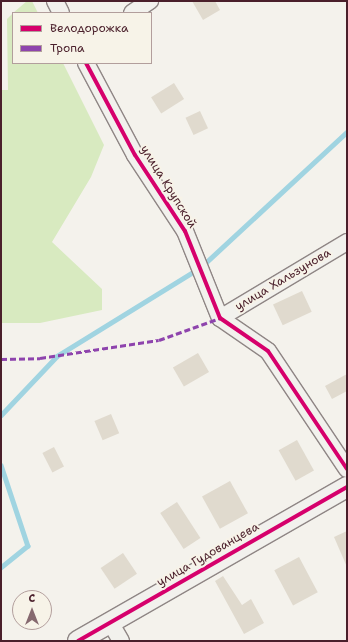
<!DOCTYPE html>
<meta charset="utf-8">
<style>
body{margin:0}
#map{position:relative;width:348px;height:642px;overflow:hidden;background:#f4f2ec;font-family:"Shantell Sans",sans-serif}
div>[style]{position:absolute}
[style*='--x']{left:calc(var(--x)*1px);top:calc(var(--y)*1px);width:calc(var(--w)*1px);rotate:calc(var(--a)*1deg)}
.green>*{inset:0;background:#d8eac0}
.stream>*{height:4.5px;margin:-2.25px;padding:0 2.25px;transform-origin:2.25px;border-radius:2.25px;background:#a0d4e1}
.building>*{inset:0;background:#e0dace;transform-origin:0 0}
.roads{filter:drop-shadow(1px 0 #8f8685) drop-shadow(-1px 0 #8f8685) drop-shadow(0 1px #8f8685) drop-shadow(0 -1px #8f8685)}
.minor>*{height:16px;margin:-8px;padding:0 8px;transform-origin:8px;border-radius:8px;background:#f2f1ed}
.tertiary>*{height:20px;margin:-10px;padding:0 10px;transform-origin:10px;border-radius:10px;background:#f2f1ed}
.quiet>*{height:3px;margin-top:-1.5px;transform-origin:0;background:repeating-linear-gradient(90deg,#8e44ad 0 6px,transparent 0 9px)}
.cycleway>*{height:4px;margin:-2px;padding:0 2px;transform-origin:2px;border-radius:2px;background:#d6006c}
span{translate:-50% -50%;white-space:nowrap;text-align:center;line-height:1.15;-webkit-text-stroke:4px #f7f3e8;paint-order:stroke}
.street-label{font-size:12px;color:#4a1f2b}
.frame{position:absolute;inset:0;border:2px solid #4a1f2b;pointer-events:none}
.legend{position:absolute;left:12px;top:12px;width:140px;height:52px;box-sizing:border-box;background:#f7f3e8;border:1px solid #b29e9c;margin:0;padding:5px 7px;list-style:none;font-size:12px;color:#4a1f2b}
.legend li{display:flex;align-items:center;gap:8px;height:20px}
.legend b{width:20px;border:1px solid #b29e9c}
.north{position:absolute;left:12px;top:590px;width:40px;height:40px;box-sizing:border-box;background:#f7f3e8;border:1px solid #b29e9c;border-radius:50%;rotate:0deg;font-size:11px;font-weight:700;line-height:16px;text-align:center;color:#4a1f2b}
.north::after{content:'';display:block;margin:auto;width:14px;height:18px;background:#86696f;clip-path:polygon(50% 0,100% 100%,50% 72%,0 100%)}
</style>
<div id="map">
<div class="green">
<i style="clip-path:polygon(27px 1px,32px 1px,38px 13px,13px 13px)"></i>
<i style="clip-path:polygon(13px 13px,13px 63px,63px 63px,104px 145px,91px 177px,52px 242px,102px 289px,102px 310px,40px 323px,1px 323px,1px 90px,8px 90px,7px 19px)"></i>
</div>
<div class="stream">
<i style="--x:1;--y:415;--w:81;--a:-46.5"></i>
<i style="--x:57;--y:356;--w:169;--a:-31.7"></i>
<i style="--x:201;--y:267;--w:199;--a:-42.8"></i>
<i style="--x:1;--y:465;--w:85;--a:71.6"></i>
<i style="--x:28;--y:546;--w:35;--a:141"></i>
</div>
<div class="building">
<i style="clip-path:polygon(192px 1px,215px 1px,220px 10px,203px 20px)"></i>
<i style="left:174px;top:83px;width:19px;height:27px;rotate:58deg"></i>
<i style="left:200px;top:111px;width:19px;height:16px;rotate:65deg"></i>
<i style="left:302px;top:291px;width:23px;height:32px;rotate:65deg"></i>
<i style="left:198px;top:353px;width:22px;height:29px;rotate:60deg"></i>
<i style="clip-path:polygon(347px 374px,347px 391px,332px 399px,325px 386px)"></i>
<i style="left:111px;top:414px;width:21px;height:18px;rotate:67deg"></i>
<i style="left:297px;top:440px;width:35px;height:21px;rotate:61deg"></i>
<i style="left:54px;top:447px;width:22px;height:13px;rotate:63deg"></i>
<i style="left:230px;top:481px;width:37px;height:32px;rotate:61deg"></i>
<i style="left:177px;top:502px;width:43px;height:20px;rotate:57deg"></i>
<i style="clip-path:polygon(347px 531px,347px 567px,334px 537px)"></i>
<i style="left:123px;top:553px;width:25px;height:27px;rotate:56deg"></i>
<i style="left:299px;top:557px;width:40px;height:28px;rotate:62deg"></i>
<i style="clip-path:polygon(223px 576px,242px 605px,251px 599px,264px 623px,244px 634px,215px 581px)"></i>
</div>
<div class="roads">
<div class="minor">
<i style="--x:55;--y:1;--w:13;--a:63"></i>
<i style="--x:132;--y:13;--w:22;--a:-34"></i>
<i style="--x:86;--y:63;--w:104;--a:62"></i>
<i style="--x:135;--y:155;--w:91;--a:56.7"></i>
<i style="--x:185;--y:231;--w:94;--a:68.1"></i>
<i style="--x:220;--y:318;--w:58;--a:34.5"></i>
<i style="--x:268;--y:351;--w:142;--a:56.2"></i>
<i style="--x:220;--y:318;--w:148;--a:-30.9"></i>
<i style="--x:110;--y:622;--w:22;--a:60"></i>
</div>
<div class="tertiary">
<i style="--x:78;--y:641;--w:310;--a:-29.8"></i>
</div>
</div>
<div class="quiet">
<i style="--x:1;--y:359;--w:39;--a:-1"></i>
<i style="--x:40;--y:358;--w:120;--a:-8.6"></i>
<i style="--x:159;--y:340;--w:65;--a:-19.8"></i>
</div>
<div class="cycleway">
<i style="--x:86;--y:63;--w:104;--a:62"></i>
<i style="--x:135;--y:155;--w:91;--a:56.7"></i>
<i style="--x:185;--y:231;--w:94;--a:68.1"></i>
<i style="--x:220;--y:318;--w:58;--a:34.5"></i>
<i style="--x:268;--y:351;--w:142;--a:56.2"></i>
<i style="--x:78;--y:641;--w:310;--a:-29.8"></i>
</div>
<div class="street-label">
<span style="left:168px;top:187px;rotate:58deg">улица Крупской</span>
<span style="left:283px;top:280px;rotate:-31deg">улица Хальзунова</span>
<span style="left:208px;top:555px;rotate:-30deg">улица Гудованцева</span>
</div>
<div class="frame"></div>
<ul class="legend">
<li><b style="height:5px;background:#d6006c"></b>Велодорожка</li>
<li><b style="height:5px;background:#8e44ad"></b>Тропа</li>
</ul>
<div class="north">С</div>
</div>
